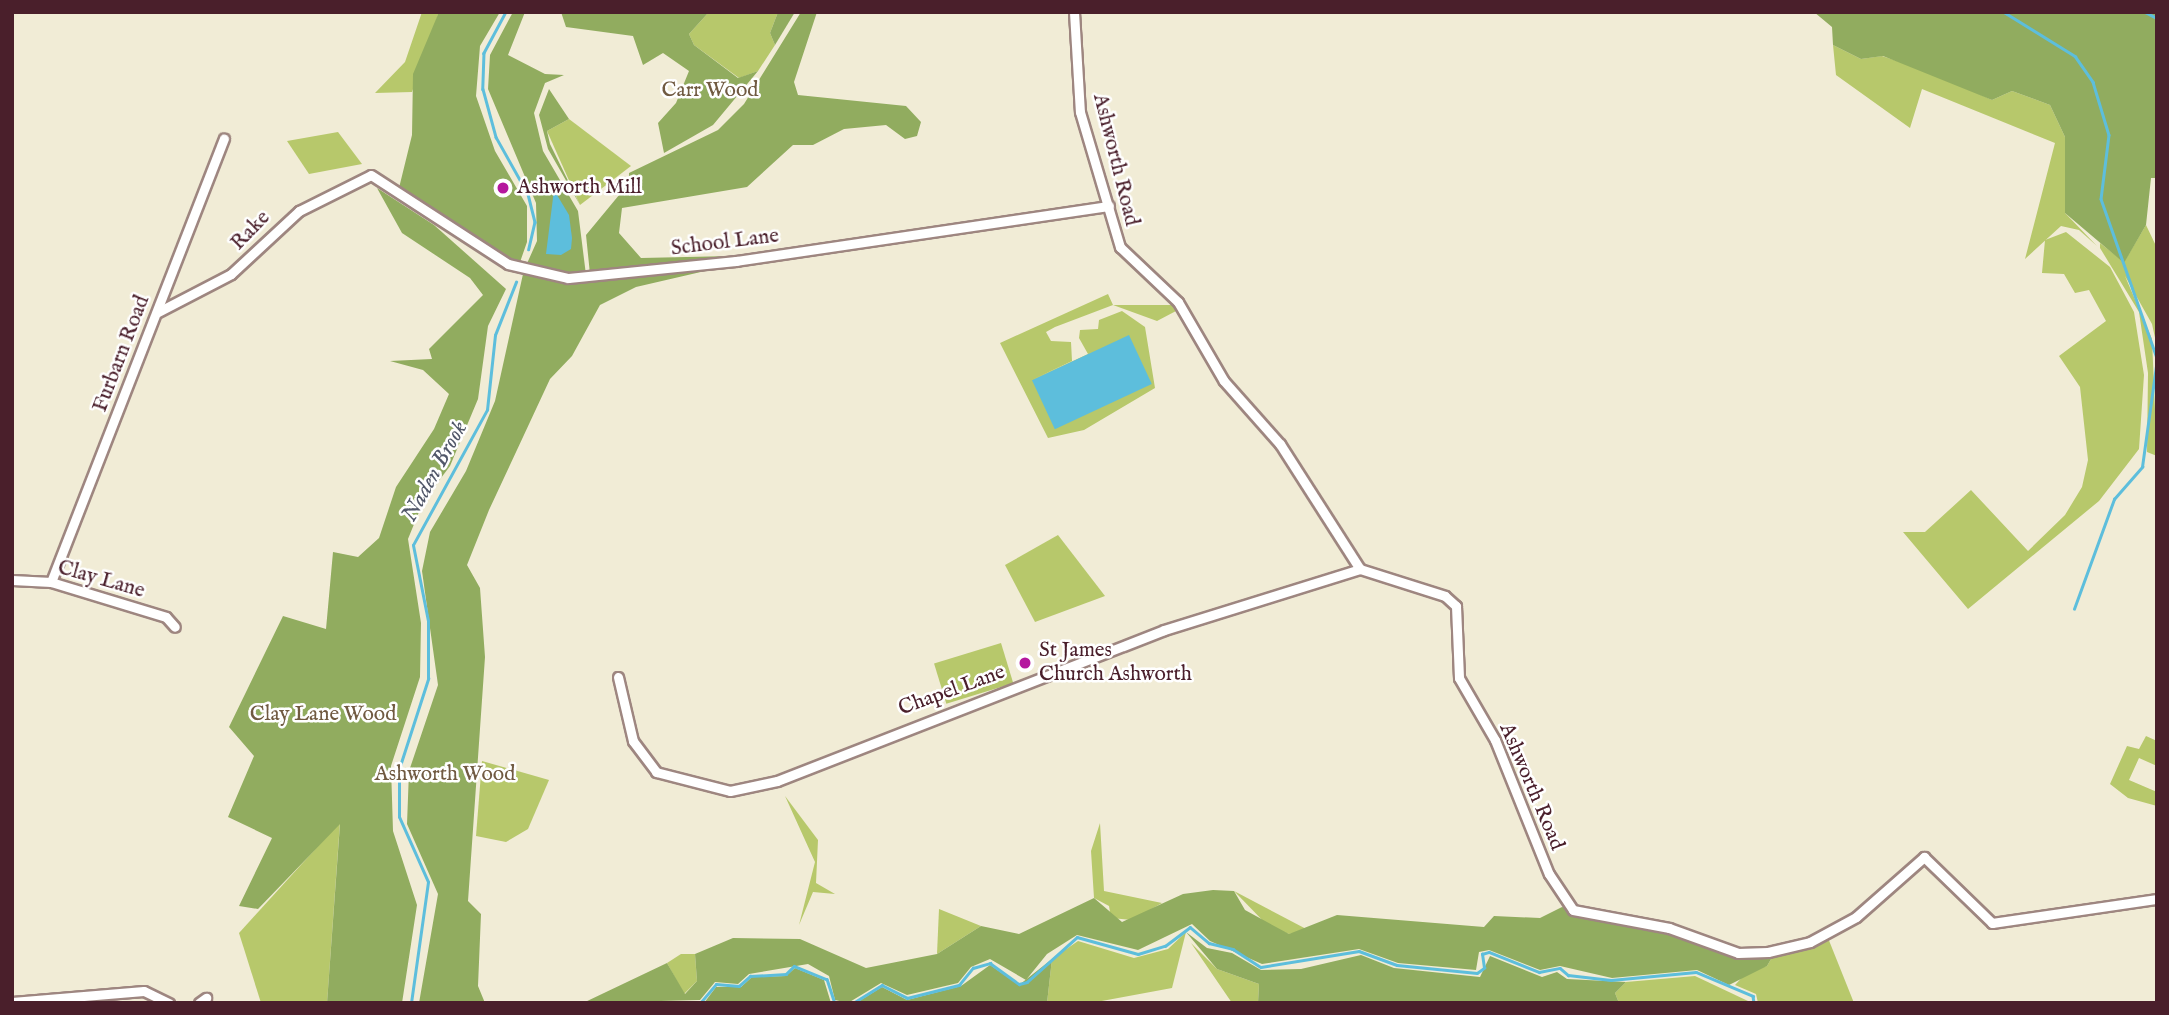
<!DOCTYPE html>
<style>
body{margin:0}
#map{position:relative;width:2169px;height:1015px;overflow:hidden;background:#f1ecd6;font-family:"IM FELL English",serif}
div>[style]{position:absolute}
[style*='--x']{left:calc(var(--x)*1px);top:calc(var(--y)*1px);width:calc(var(--w)*1px);rotate:calc(var(--a)*1deg)}
.green>*{inset:0;background:#b7c86b;transform-origin:0 0}
.forest>*{inset:0;background:#91ac5f}
.water>*{inset:0;background:#5dbedc;transform-origin:0 0}
.stream>*{height:2.5px;margin:-1.25px;padding:0 1.25px;transform-origin:1.25px;border-radius:1.25px;background:#5dbedc}
.roads{filter:drop-shadow(2px 0 #9e8680) drop-shadow(-2px 0 #9e8680) drop-shadow(0 2px #9e8680) drop-shadow(0 -2px #9e8680)}
.minor>*{height:9px;margin:-4.5px;padding:0 4.5px;transform-origin:4.5px;border-radius:4.5px;background:#fff}
.dots>*{width:19px;height:19px;translate:-50% -50%;box-sizing:border-box;border:4px solid #fff;border-radius:50%}
span{translate:-50% -50%;white-space:nowrap;text-align:center;line-height:1.15;-webkit-text-stroke:5px #fff;paint-order:stroke}
.park-label{font-size:21px;color:#705a41}
.street-label{font-size:21px;color:#4a1f2b}
.poi-label{font-size:21px;color:#4a1f2b}
.left{translate:0 -50%;text-align:left}
.water-label{font-size:23px;color:#515769;font-style:italic}
.frame{position:absolute;inset:0;border:14px solid #4a1f2b;pointer-events:none}
</style>
<div id="map">
<div class="green">
<i style="clip-path:polygon(422px 12px,439px 12px,412px 92px,375px 93px,405px 62px)"></i>
<i style="clip-path:polygon(709px 12px,778px 12px,770px 33px,775px 45px,758px 71px,739px 78px,694px 45px,689px 34px)"></i>
<i style="clip-path:polygon(1833px 45px,1861px 59px,1882px 56px,1936px 74px,1992px 100px,2012px 91px,2050px 105px,2065px 137px,2065px 213px,2097px 246px,2079px 230px,2061px 226px,2025px 259px,2055px 143px,1922px 89px,1910px 128px,1836px 75px)"></i>
<i style="clip-path:polygon(569px 119px,631px 166px,580px 205px,547px 131px)"></i>
<i style="clip-path:polygon(338px 132px,362px 164px,309px 174px,287px 141px)"></i>
<i style="clip-path:polygon(2146px 225px,2157px 248px,2157px 347px,2152px 324px,2125px 276px,2152px 339px,2157px 456px,2147px 452px,2148px 373px,2139px 312px,2100px 248px,2100px 243px,2124px 262px)"></i>
<i style="clip-path:polygon(2066px 232px,2110px 267px,2134px 312px,2144px 375px,2139px 449px,2099px 501px,1968px 609px,1903px 532px,1925px 532px,1971px 490px,2028px 551px,2065px 515px,2082px 487px,2088px 460px,2080px 387px,2059px 356px,2106px 321px,2089px 290px,2075px 293px,2064px 274px,2042px 273px,2045px 240px)"></i>
<i style="clip-path:polygon(1108px 294px,1113px 305px,1172px 305px,1176px 311px,1157px 321px,1113px 305px,1055px 327px,1046px 332px,1051px 341px,1071px 342px,1072px 361px,1032px 380px,1129px 335px,1088px 354px,1079px 338px,1080px 330px,1098px 329px,1099px 320px,1122px 311px,1145px 327px,1155px 388px,1084px 430px,1048px 438px,1000px 343px)"></i>
<i style="clip-path:polygon(1058px 535px,1105px 596px,1035px 622px,1005px 565px)"></i>
<i style="left:1001px;top:643px;width:42px;height:70px;rotate:73deg"></i>
<i style="clip-path:polygon(2146px 736px,2157px 741px,2157px 766px,2139px 758px,2129px 780px,2157px 792px,2157px 806px,2128px 798px,2110px 784px,2127px 746px,2139px 749px)"></i>
<i style="clip-path:polygon(482px 761px,549px 780px,528px 829px,506px 842px,476px 836px)"></i>
<i style="clip-path:polygon(785px 796px,818px 840px,816px 883px,835px 894px,813px 892px,799px 925px,815px 862px)"></i>
<i style="clip-path:polygon(340px 822px,327px 1003px,261px 1003px,239px 933px)"></i>
<i style="clip-path:polygon(1100px 823px,1104px 891px,1162px 903px,1132px 920px,1111px 918px,1109px 906px,1094px 898px,1091px 851px)"></i>
<i style="clip-path:polygon(1234px 891px,1310px 931px,1289px 934px,1269px 927px)"></i>
<i style="clip-path:polygon(939px 909px,981px 926px,937px 954px)"></i>
<i style="clip-path:polygon(1186px 932px,1172px 988px,1091px 1003px,1047px 1003px,1052px 959px,1078px 941px,1134px 958px,1168px 949px)"></i>
<i style="clip-path:polygon(1828px 938px,1854px 1003px,1758px 1003px,1756px 994px,1735px 985px,1748px 971px,1767px 966px,1774px 954px)"></i>
<i style="clip-path:polygon(1191px 943px,1217px 969px,1259px 984px,1258px 1003px,1232px 1003px)"></i>
<i style="clip-path:polygon(681px 954px,695px 954px,697px 981px,684px 994px,667px 963px)"></i>
<i style="clip-path:polygon(1695px 976px,1748px 1001px,1619px 1003px,1615px 993px,1626px 982px)"></i>
</div>
<div class="forest">
<i style="clip-path:polygon(439px 12px,500px 12px,480px 46px,476px 96px,495px 151px,527px 206px,527px 242px,519px 265px,399px 188px,412px 135px,413px 74px)"></i>
<i style="clip-path:polygon(513px 12px,525px 12px,508px 55px,545px 74px,564px 75px,545px 83px,534px 113px,543px 151px,578px 211px,586px 275px,525px 268px,537px 241px,536px 203px,488px 89px,490px 55px)"></i>
<i style="clip-path:polygon(561px 12px,709px 12px,689px 34px,694px 45px,738px 78px,758px 71px,713px 125px,664px 153px,658px 123px,676px 103px,689px 71px,663px 53px,643px 65px,633px 36px,566px 27px)"></i>
<i style="clip-path:polygon(778px 12px,795px 12px,775px 45px,770px 33px)"></i>
<i style="clip-path:polygon(801px 12px,817px 12px,794px 82px,798px 95px,906px 106px,921px 122px,917px 136px,905px 139px,886px 125px,844px 129px,813px 145px,793px 145px,747px 187px,622px 208px,619px 233px,641px 258px,732px 256px,590px 274px,586px 235px,629px 183px,629px 173px,718px 130px,744px 104px)"></i>
<i style="clip-path:polygon(1814px 12px,2157px 12px,2157px 178px,2151px 178px,2146px 225px,2124px 263px,2065px 213px,2065px 137px,2050px 105px,2012px 91px,1992px 100px,1883px 56px,1861px 59px,1833px 45px,1832px 27px)"></i>
<i style="clip-path:polygon(549px 89px,569px 119px,547px 131px,550px 144px,580px 205px,548px 149px,539px 115px)"></i>
<i style="clip-path:polygon(377px 188px,434px 225px,506px 289px,488px 326px,478px 399px,450px 466px,423px 502px,408px 539px,421px 623px,420px 677px,391px 766px,393px 831px,417px 905px,402px 1003px,327px 1003px,340px 824px,258px 909px,239px 906px,272px 838px,228px 817px,254px 756px,229px 727px,283px 616px,326px 629px,333px 552px,358px 557px,379px 538px,396px 487px,434px 429px,449px 394px,423px 370px,390px 361px,432px 359px,429px 349px,483px 295px,470px 278px,402px 233px)"></i>
<i style="clip-path:polygon(731px 265px,636px 287px,600px 305px,572px 356px,550px 379px,489px 510px,467px 565px,480px 588px,485px 657px,468px 901px,481px 914px,478px 986px,485px 1003px,419px 1003px,438px 894px,407px 824px,409px 771px,438px 685px,422px 571px,430px 532px,466px 471px,495px 401px,523px 274px,592px 281px)"></i>
<i style="clip-path:polygon(1213px 890px,1234px 891px,1245px 910px,1289px 934px,1337px 915px,1484px 927px,1494px 916px,1540px 918px,1562px 907px,1666px 930px,1732px 954px,1774px 954px,1767px 966px,1729px 985px,1697px 970px,1612px 978px,1560px 966px,1540px 970px,1489px 950px,1479px 952px,1476px 970px,1398px 963px,1359px 949px,1262px 964px,1210px 941px,1192px 924px,1138px 950px,1077px 935px,1047px 954px,1026px 980px,990px 959px,971px 967px,958px 983px,907px 995px,881px 983px,848px 1003px,835px 1000px,829px 976px,808px 964px,749px 974px,738px 984px,715px 982px,700px 1000px,583px 1003px,667px 963px,685px 994px,697px 981px,695px 954px,733px 938px,800px 939px,866px 968px,937px 954px,981px 926px,1019px 934px,1094px 898px,1122px 922px,1183px 894px)"></i>
<i style="clip-path:polygon(1186px 932px,1207px 948px,1232px 953px,1261px 970px,1301px 969px,1361px 955px,1394px 968px,1480px 977px,1490px 956px,1542px 977px,1557px 972px,1567px 979px,1626px 982px,1615px 993px,1619px 1003px,1258px 1003px,1259px 984px,1217px 969px)"></i>
<i style="clip-path:polygon(1052px 959px,1047px 1003px,856px 1003px,882px 987px,907px 1000px,961px 986px,990px 965px,1019px 985px)"></i>
<i style="clip-path:polygon(795px 968px,824px 980px,831px 1003px,704px 1003px,716px 987px,741px 987px,752px 977px,786px 976px)"></i>
</div>
<div class="water">
<i style="clip-path:polygon(554px 190px,569px 215px,572px 238px,571px 249px,561px 255px,546px 254px)"></i>
<i style="left:1129px;top:335px;width:54px;height:107px;rotate:65deg"></i>
</div>
<div class="stream">
<i style="--x:506;--y:12;--w:47;--a:118.2"></i>
<i style="--x:484;--y:53;--w:36;--a:92"></i>
<i style="--x:483;--y:89;--w:50;--a:74.8"></i>
<i style="--x:496;--y:137;--w:65;--a:60.7"></i>
<i style="--x:528;--y:194;--w:29;--a:76"></i>
<i style="--x:535;--y:222;--w:28;--a:103"></i>
<i style="--x:2004;--y:12;--w:84;--a:31.8"></i>
<i style="--x:2075;--y:56;--w:32;--a:55"></i>
<i style="--x:2093;--y:82;--w:55;--a:73.2"></i>
<i style="--x:2109;--y:135;--w:64;--a:97.1"></i>
<i style="--x:2101;--y:199;--w:169;--a:70.6"></i>
<i style="--x:2145;--y:12;--w:13;--a:27"></i>
<i style="--x:2074;--y:609;--w:117;--a:-70"></i>
<i style="--x:2114;--y:499;--w:43;--a:-48.8"></i>
<i style="--x:2142;--y:467;--w:109;--a:-82.1"></i>
<i style="--x:411;--y:1003;--w:122;--a:-82"></i>
<i style="--x:428;--y:882;--w:71;--a:-114"></i>
<i style="--x:399;--y:817;--w:48;--a:-90"></i>
<i style="--x:399;--y:769;--w:95;--a:-72.1"></i>
<i style="--x:428;--y:679;--w:58;--a:-90"></i>
<i style="--x:428;--y:621;--w:77;--a:-101.2"></i>
<i style="--x:413;--y:545;--w:154;--a:-61.3"></i>
<i style="--x:487;--y:410;--w:75;--a:-83.9"></i>
<i style="--x:495;--y:335;--w:57;--a:-68.4"></i>
<i style="--x:682;--y:1003;--w:19;--a:-3"></i>
<i style="--x:701;--y:1002;--w:23;--a:-50"></i>
<i style="--x:716;--y:984;--w:23;--a:5"></i>
<i style="--x:739;--y:986;--w:15;--a:-42"></i>
<i style="--x:750;--y:976;--w:36;--a:-3"></i>
<i style="--x:786;--y:974;--w:11;--a:-45"></i>
<i style="--x:794;--y:966;--w:35;--a:22"></i>
<i style="--x:827;--y:979;--w:25;--a:72"></i>
<i style="--x:853;--y:1003;--w:34;--a:-32"></i>
<i style="--x:882;--y:985;--w:28;--a:27"></i>
<i style="--x:907;--y:998;--w:54;--a:-14"></i>
<i style="--x:959;--y:985;--w:22;--a:-51"></i>
<i style="--x:973;--y:968;--w:18;--a:-16"></i>
<i style="--x:990;--y:963;--w:36;--a:36"></i>
<i style="--x:1019;--y:984;--w:8;--a:-14"></i>
<i style="--x:1027;--y:982;--w:67;--a:-42"></i>
<i style="--x:1077;--y:937;--w:63;--a:15.6"></i>
<i style="--x:1138;--y:954;--w:28;--a:-17"></i>
<i style="--x:1165;--y:946;--w:31;--a:-37"></i>
<i style="--x:1190;--y:927;--w:25;--a:40"></i>
<i style="--x:1209;--y:943;--w:25;--a:14"></i>
<i style="--x:1233;--y:949;--w:33;--a:33"></i>
<i style="--x:1261;--y:967;--w:99;--a:-9.3"></i>
<i style="--x:1359;--y:951;--w:40;--a:20.2"></i>
<i style="--x:1397;--y:965;--w:80;--a:5.7"></i>
<i style="--x:1477;--y:973;--w:9;--a:-36"></i>
<i style="--x:1484;--y:968;--w:14;--a:-98"></i>
<i style="--x:1482;--y:954;--w:7;--a:-16"></i>
<i style="--x:1489;--y:952;--w:54;--a:21.8"></i>
<i style="--x:1539;--y:972;--w:21;--a:-11"></i>
<i style="--x:1560;--y:968;--w:11;--a:41"></i>
<i style="--x:1568;--y:975;--w:43;--a:6.6"></i>
<i style="--x:1611;--y:980;--w:85;--a:-5.4"></i>
<i style="--x:1696;--y:972;--w:62;--a:22.8"></i>
<i style="--x:1753;--y:996;--w:7;--a:82"></i>
</div>
<div class="roads">
<div class="minor">
<i style="--x:1074;--y:12;--w:100;--a:86.6"></i>
<i style="--x:1080;--y:112;--w:141;--a:73.5"></i>
<i style="--x:1120;--y:247;--w:80;--a:43.5"></i>
<i style="--x:1178;--y:302;--w:91;--a:59.8"></i>
<i style="--x:1224;--y:381;--w:84;--a:48.4"></i>
<i style="--x:1280;--y:444;--w:148;--a:57.4"></i>
<i style="--x:1360;--y:569;--w:89;--a:17.6"></i>
<i style="--x:1445;--y:596;--w:15;--a:42"></i>
<i style="--x:1456;--y:606;--w:72;--a:87.6"></i>
<i style="--x:1459;--y:678;--w:72;--a:59.9"></i>
<i style="--x:1495;--y:740;--w:144;--a:68.1"></i>
<i style="--x:1549;--y:874;--w:43;--a:56.3"></i>
<i style="--x:1573;--y:910;--w:98;--a:10.6"></i>
<i style="--x:1669;--y:928;--w:73;--a:19.9"></i>
<i style="--x:1738;--y:953;--w:30;--a:-2"></i>
<i style="--x:1768;--y:952;--w:43;--a:-13.4"></i>
<i style="--x:1810;--y:942;--w:52;--a:-28.5"></i>
<i style="--x:1856;--y:917;--w:91;--a:-41.4"></i>
<i style="--x:1924;--y:857;--w:95;--a:44.1"></i>
<i style="--x:1992;--y:923;--w:167;--a:-8.3"></i>
<i style="--x:158;--y:312;--w:82;--a:-27.5"></i>
<i style="--x:231;--y:274;--w:93;--a:-42.8"></i>
<i style="--x:299;--y:211;--w:80;--a:-26.6"></i>
<i style="--x:371;--y:175;--w:163;--a:33"></i>
<i style="--x:508;--y:264;--w:62;--a:13.1"></i>
<i style="--x:568;--y:278;--w:169;--a:-5.8"></i>
<i style="--x:736;--y:261;--w:377;--a:-8.4"></i>
<i style="--x:12;--y:580;--w:39;--a:3"></i>
<i style="--x:51;--y:582;--w:120;--a:16.9"></i>
<i style="--x:166;--y:617;--w:13;--a:48"></i>
<i style="--x:51;--y:582;--w:476;--a:-68.7"></i>
<i style="--x:618;--y:677;--w:66;--a:76.8"></i>
<i style="--x:633;--y:741;--w:39;--a:53"></i>
<i style="--x:656;--y:772;--w:76;--a:14.4"></i>
<i style="--x:730;--y:791;--w:48;--a:-12"></i>
<i style="--x:777;--y:781;--w:415;--a:-21.3"></i>
<i style="--x:1164;--y:630;--w:205;--a:-17.3"></i>
<i style="--x:12;--y:1002;--w:132;--a:-4.8"></i>
<i style="--x:144;--y:991;--w:28;--a:26"></i>
<i style="--x:199;--y:1003;--w:9;--a:-36"></i>
</div>
</div>
<div class="dots">
<i style="left:503px;top:188px;background:#b5179e"></i>
<i style="left:1025px;top:663px;background:#b5179e"></i>
</div>
<div class="park-label">
<span style="left:710px;top:91px">Carr Wood</span>
<span style="left:323px;top:715px">Clay Lane Wood</span>
<span style="left:445px;top:775px">Ashworth Wood</span>
</div>
<div class="street-label">
<span style="left:1115px;top:160px;rotate:76deg">Ashworth Road</span>
<span style="left:251px;top:231px;rotate:-46deg">Rake</span>
<span style="left:725px;top:243px;rotate:-7deg">School Lane</span>
<span style="left:122px;top:354px;rotate:-69deg">Furbarn Road</span>
<span style="left:101px;top:580px;rotate:16deg">Clay Lane</span>
<span style="left:952px;top:691px;rotate:-20deg">Chapel Lane</span>
<span style="left:1531px;top:787px;rotate:67deg">Ashworth Road</span>
</div>
<div class="poi-label">
<span class="left" style="left:517px;top:188px">Ashworth Mill</span>
<span class="left" style="left:1039px;top:663px">St James<br>Church Ashworth</span>
</div>
<div class="water-label">
<span style="left:435px;top:472px;rotate:-61deg">Naden Brook</span>
</div>
<div class="frame"></div>
</div>
